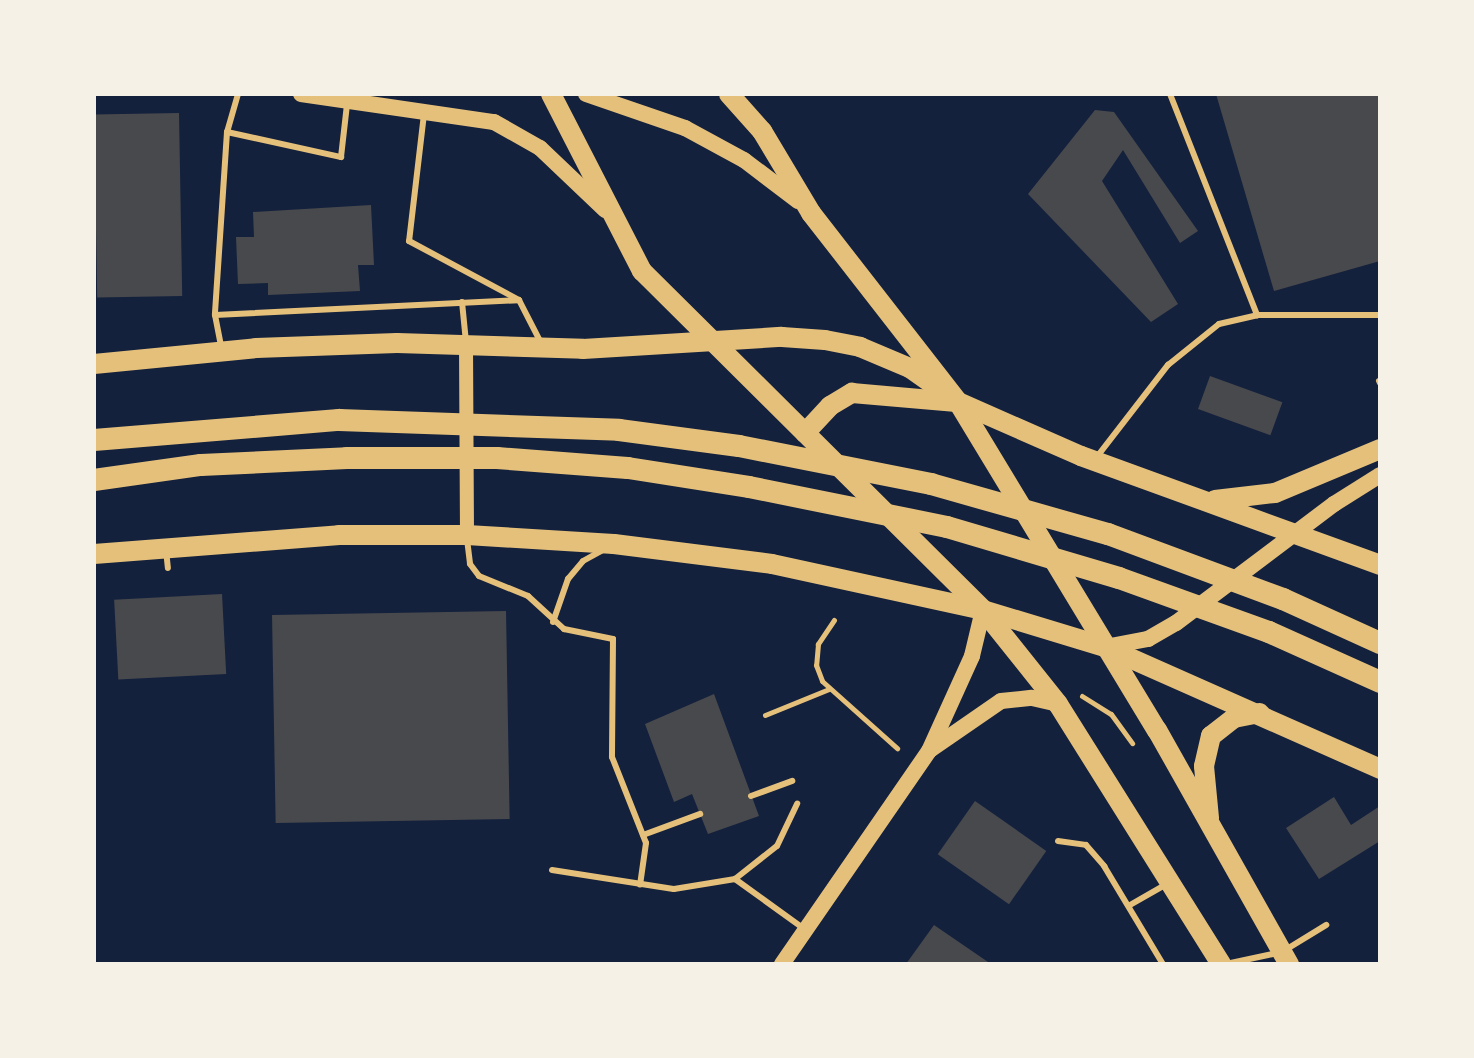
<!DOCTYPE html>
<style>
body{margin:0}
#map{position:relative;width:1474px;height:1058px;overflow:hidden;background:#14213d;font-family:Manrope,sans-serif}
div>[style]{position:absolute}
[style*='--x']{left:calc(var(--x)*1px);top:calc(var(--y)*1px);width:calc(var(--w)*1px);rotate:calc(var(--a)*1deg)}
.building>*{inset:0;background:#48494c;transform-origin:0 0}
.path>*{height:5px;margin:-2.5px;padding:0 2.5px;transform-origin:2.5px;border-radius:2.5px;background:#e5c07b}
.service>*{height:6px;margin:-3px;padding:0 3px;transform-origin:3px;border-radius:3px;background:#e5c07b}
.tertiary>*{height:14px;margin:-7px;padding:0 7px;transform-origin:7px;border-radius:7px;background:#e5c07b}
.secondary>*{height:16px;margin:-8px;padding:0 8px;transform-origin:8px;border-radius:8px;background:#e5c07b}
.primary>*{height:20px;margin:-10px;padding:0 10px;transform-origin:10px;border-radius:10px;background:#e5c07b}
.trunk>*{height:22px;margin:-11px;padding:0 11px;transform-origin:11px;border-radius:11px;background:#e5c07b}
span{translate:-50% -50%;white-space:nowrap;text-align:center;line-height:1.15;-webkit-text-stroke:8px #f6f1e7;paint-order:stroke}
.frame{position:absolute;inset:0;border:96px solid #f6f1e7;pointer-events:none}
</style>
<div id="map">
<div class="building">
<i style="clip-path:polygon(1216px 94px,1380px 94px,1380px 261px,1274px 291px)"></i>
<i style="clip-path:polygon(1095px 110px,1114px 112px,1198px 231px,1180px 243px,1123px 150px,1102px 181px,1178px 304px,1151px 322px,1028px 194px)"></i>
<i style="left:179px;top:113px;width:183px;height:85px;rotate:89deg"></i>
<i style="clip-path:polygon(371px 205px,374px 265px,358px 265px,360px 291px,268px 295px,268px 283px,238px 284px,236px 237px,254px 237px,253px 212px)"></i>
<i style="left:1210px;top:376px;width:77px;height:35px;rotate:20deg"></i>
<i style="left:222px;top:594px;width:80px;height:108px;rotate:87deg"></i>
<i style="left:506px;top:611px;width:208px;height:234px;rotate:89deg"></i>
<i style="clip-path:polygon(714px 694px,759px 816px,708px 834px,692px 794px,674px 802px,645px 724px)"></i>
<i style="clip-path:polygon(1334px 797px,1351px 825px,1380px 806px,1380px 841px,1319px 879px,1286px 828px)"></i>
<i style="left:975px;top:801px;width:87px;height:65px;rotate:35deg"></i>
<i style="clip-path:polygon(934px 925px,991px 964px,906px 964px)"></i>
</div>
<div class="path">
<i style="--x:834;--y:620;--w:29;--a:124"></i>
<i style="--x:818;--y:644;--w:21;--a:95"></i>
<i style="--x:816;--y:665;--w:17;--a:69"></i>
<i style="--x:822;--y:681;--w:101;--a:41.8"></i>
<i style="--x:1082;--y:696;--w:34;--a:32"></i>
<i style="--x:1111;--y:714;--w:36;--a:54"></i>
<i style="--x:765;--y:715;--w:69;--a:-22.1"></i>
</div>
<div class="service">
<i style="--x:238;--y:94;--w:40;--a:106"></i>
<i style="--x:227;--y:132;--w:117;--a:12.4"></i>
<i style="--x:341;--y:157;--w:53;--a:-83.5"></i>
<i style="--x:1170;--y:94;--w:238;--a:68.5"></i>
<i style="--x:424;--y:114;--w:128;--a:96.7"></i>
<i style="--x:409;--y:241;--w:125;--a:28.2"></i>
<i style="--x:519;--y:300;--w:48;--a:62.9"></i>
<i style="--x:227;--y:132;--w:183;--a:93.8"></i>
<i style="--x:215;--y:315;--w:304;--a:-2.8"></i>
<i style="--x:462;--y:302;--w:40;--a:84.3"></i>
<i style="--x:215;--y:315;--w:33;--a:79"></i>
<i style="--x:1379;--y:381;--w:2;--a:63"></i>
<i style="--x:1096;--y:458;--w:118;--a:-52.3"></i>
<i style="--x:1168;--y:365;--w:65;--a:-38.8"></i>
<i style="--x:1219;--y:324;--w:39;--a:-13"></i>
<i style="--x:1257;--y:315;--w:123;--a:0"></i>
<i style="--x:467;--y:539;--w:25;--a:83"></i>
<i style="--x:470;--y:564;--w:15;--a:53"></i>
<i style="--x:479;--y:576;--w:53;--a:22.2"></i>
<i style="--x:528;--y:596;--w:49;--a:42.5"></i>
<i style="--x:564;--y:629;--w:50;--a:11.5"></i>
<i style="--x:613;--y:639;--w:118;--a:90.5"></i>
<i style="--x:612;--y:757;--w:92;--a:68.4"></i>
<i style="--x:646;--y:843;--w:42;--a:98.1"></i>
<i style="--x:166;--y:550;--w:18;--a:84"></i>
<i style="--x:553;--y:622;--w:46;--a:-70.8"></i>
<i style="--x:568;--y:579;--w:23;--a:-50"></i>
<i style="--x:583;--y:561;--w:23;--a:-29"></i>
<i style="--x:751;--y:796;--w:44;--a:-20.1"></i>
<i style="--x:643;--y:835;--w:61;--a:-20.2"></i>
<i style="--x:1058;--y:841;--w:28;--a:8"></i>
<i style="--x:1086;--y:845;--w:28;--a:49"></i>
<i style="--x:1104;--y:866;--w:114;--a:59"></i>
<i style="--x:552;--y:870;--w:123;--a:8.9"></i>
<i style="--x:674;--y:889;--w:62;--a:-9.3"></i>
<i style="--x:735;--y:879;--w:84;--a:35.8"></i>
<i style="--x:735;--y:879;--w:53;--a:-38.2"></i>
<i style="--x:777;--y:846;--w:47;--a:-64.5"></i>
<i style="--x:1130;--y:905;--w:40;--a:-29.7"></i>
<i style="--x:1226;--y:964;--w:57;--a:-12.1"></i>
<i style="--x:1282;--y:952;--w:52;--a:-31.5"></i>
</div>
<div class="tertiary">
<i style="--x:466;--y:344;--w:191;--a:89.7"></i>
</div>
<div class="secondary">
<i style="--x:301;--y:94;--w:195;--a:8.3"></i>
<i style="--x:494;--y:122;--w:53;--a:29.5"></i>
<i style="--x:540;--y:148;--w:90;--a:43.6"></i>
<i style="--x:586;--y:94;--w:105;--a:19"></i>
<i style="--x:685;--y:128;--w:67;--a:28.5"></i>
<i style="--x:744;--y:160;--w:68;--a:37.2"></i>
<i style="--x:1105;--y:647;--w:44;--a:-10.5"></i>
<i style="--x:1148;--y:639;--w:32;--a:-30"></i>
<i style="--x:1176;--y:623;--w:198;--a:-37"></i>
<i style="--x:1334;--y:504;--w:54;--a:-32.2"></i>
<i style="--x:930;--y:750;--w:86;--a:-34.6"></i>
<i style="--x:1001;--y:701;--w:31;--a:-6"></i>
<i style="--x:1032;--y:698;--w:27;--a:13"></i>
<i style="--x:782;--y:964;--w:259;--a:-55.4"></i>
<i style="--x:929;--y:751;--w:104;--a:-65.6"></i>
<i style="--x:972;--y:656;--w:47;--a:-76.6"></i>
</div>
<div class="primary">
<i style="--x:551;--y:94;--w:199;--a:62.8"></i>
<i style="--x:642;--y:271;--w:481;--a:44.8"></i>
<i style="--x:983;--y:610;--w:120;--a:51.4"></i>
<i style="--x:1058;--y:704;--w:307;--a:57.9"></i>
<i style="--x:729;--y:94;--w:50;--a:48.3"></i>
<i style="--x:762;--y:131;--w:96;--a:59.1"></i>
<i style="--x:811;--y:213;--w:239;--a:52.1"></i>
<i style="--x:958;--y:402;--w:384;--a:58.8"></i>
<i style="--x:1157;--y:730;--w:269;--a:60.6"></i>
<i style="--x:94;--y:364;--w:163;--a:-5.6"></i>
<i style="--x:256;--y:348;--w:141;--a:-2"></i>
<i style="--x:397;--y:343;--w:186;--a:1.8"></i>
<i style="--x:583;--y:349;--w:199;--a:-3.5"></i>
<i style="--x:782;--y:337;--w:43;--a:4"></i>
<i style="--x:825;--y:340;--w:36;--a:11"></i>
<i style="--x:860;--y:347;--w:54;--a:22.8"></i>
<i style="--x:910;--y:368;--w:59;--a:35.3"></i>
<i style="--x:958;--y:402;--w:134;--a:23.7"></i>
<i style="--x:1081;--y:456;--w:318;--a:20"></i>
<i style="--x:805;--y:433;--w:37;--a:-47"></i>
<i style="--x:830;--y:406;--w:26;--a:-31"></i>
<i style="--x:852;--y:393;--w:102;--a:5"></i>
<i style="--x:1215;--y:500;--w:60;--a:-6.7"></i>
<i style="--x:1275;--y:493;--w:114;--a:-22.7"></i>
<i style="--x:94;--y:554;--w:246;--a:-4.4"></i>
<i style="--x:339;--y:535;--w:128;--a:0"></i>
<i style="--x:467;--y:535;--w:147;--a:3.5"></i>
<i style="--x:614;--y:544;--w:159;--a:7.2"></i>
<i style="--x:772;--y:564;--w:216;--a:12.3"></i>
<i style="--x:983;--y:610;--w:127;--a:16.9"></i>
<i style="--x:1105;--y:647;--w:301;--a:23.9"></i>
<i style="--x:1209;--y:818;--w:52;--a:-95.5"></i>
<i style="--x:1204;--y:766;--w:31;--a:-77"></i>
<i style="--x:1211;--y:736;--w:29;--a:-38"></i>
<i style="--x:1234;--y:718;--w:26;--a:-11"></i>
</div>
<div class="trunk">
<i style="--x:94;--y:440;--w:246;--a:-4.7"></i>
<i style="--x:339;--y:420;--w:280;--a:2"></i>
<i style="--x:619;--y:430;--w:121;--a:7.6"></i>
<i style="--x:739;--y:446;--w:196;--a:11.2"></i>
<i style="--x:931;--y:484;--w:184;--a:15.8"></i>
<i style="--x:1108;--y:534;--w:187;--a:20.4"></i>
<i style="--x:1283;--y:599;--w:107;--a:24.4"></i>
<i style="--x:94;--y:480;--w:108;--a:-8"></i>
<i style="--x:201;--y:465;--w:146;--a:-2.7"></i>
<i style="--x:347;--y:458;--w:150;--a:0"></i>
<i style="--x:497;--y:458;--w:131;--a:4.4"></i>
<i style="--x:628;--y:468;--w:122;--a:8.9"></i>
<i style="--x:749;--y:487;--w:202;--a:11.4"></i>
<i style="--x:947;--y:527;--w:179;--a:16.5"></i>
<i style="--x:1119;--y:578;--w:159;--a:19.8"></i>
<i style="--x:1269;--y:632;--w:122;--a:24.2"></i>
</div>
<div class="frame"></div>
</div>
